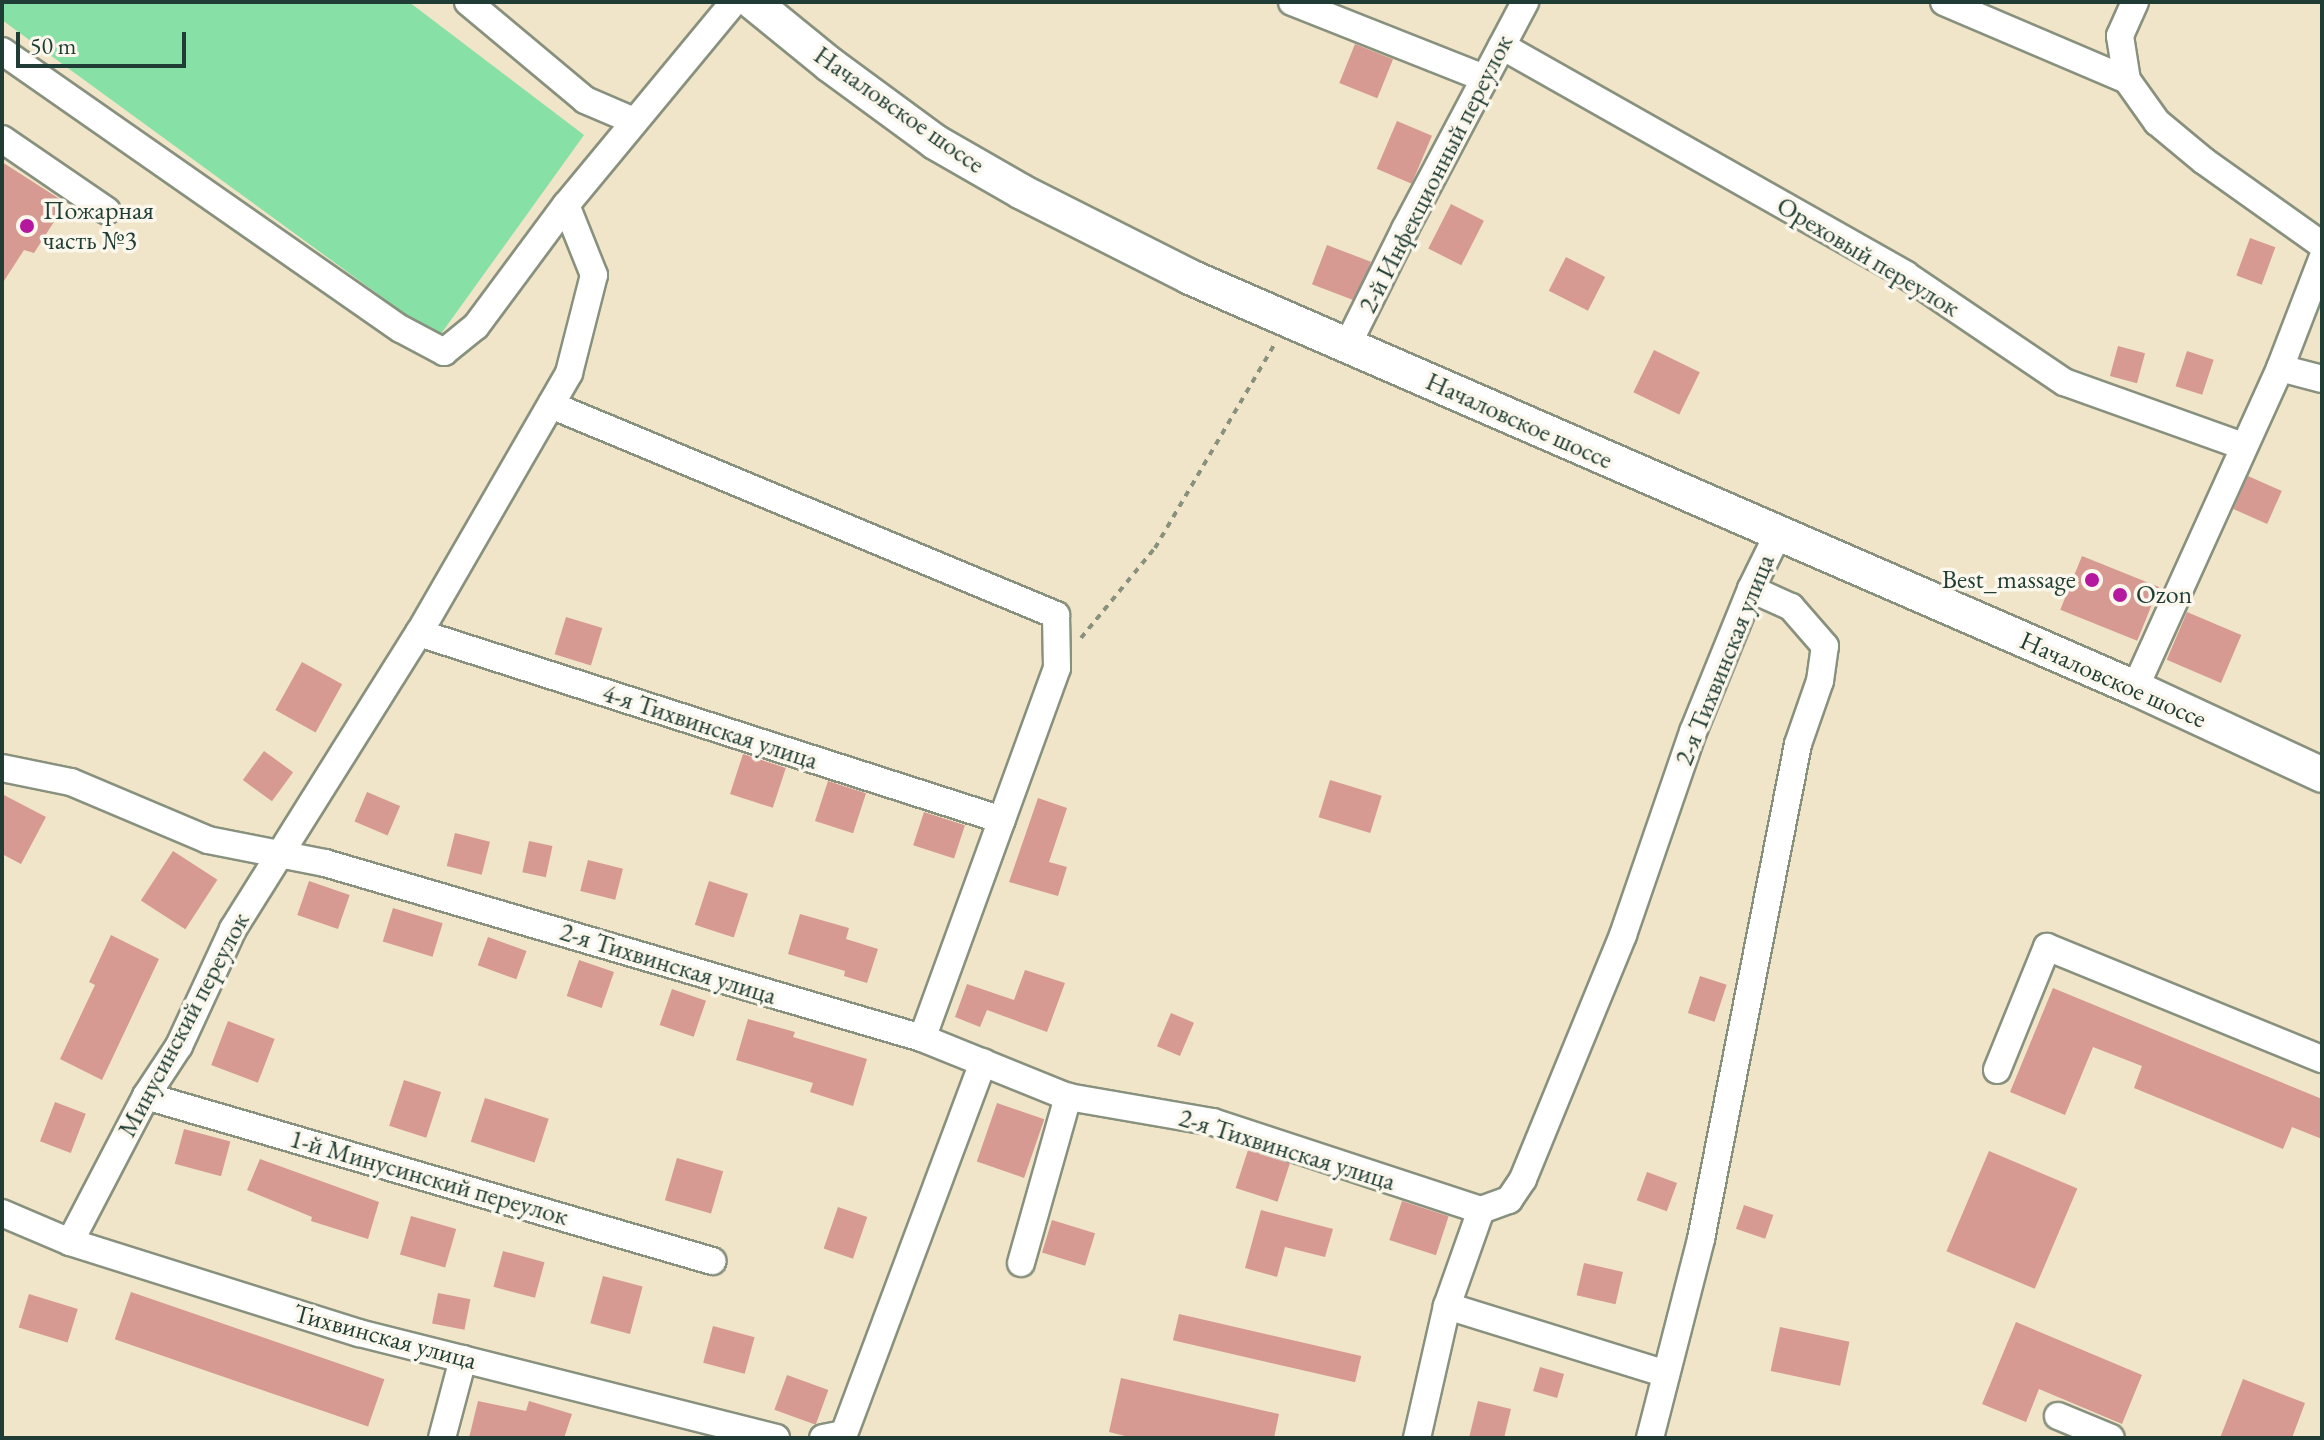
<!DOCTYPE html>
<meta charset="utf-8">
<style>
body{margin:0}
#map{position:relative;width:2324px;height:1440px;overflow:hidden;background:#f0e5c8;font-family:"EB Garamond",serif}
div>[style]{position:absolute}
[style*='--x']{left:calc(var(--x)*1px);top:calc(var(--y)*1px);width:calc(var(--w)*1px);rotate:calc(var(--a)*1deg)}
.green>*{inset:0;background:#87e0a5}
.building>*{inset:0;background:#d69a92;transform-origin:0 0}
.path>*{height:4px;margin-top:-2px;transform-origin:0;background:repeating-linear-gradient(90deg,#88917e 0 6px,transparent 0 12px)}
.roads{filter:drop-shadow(2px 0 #88917e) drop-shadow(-2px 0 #88917e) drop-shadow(0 2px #88917e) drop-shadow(0 -2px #88917e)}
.minor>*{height:26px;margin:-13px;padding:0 13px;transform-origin:13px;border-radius:13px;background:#fff}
.major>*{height:34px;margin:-17px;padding:0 17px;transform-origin:17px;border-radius:17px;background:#fff}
.dots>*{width:22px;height:22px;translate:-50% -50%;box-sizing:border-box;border:4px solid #fbf7ec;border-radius:50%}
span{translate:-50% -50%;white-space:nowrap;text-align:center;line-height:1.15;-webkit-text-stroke:7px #fbf7ec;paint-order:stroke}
.street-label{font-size:26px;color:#1f3d34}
.poi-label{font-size:26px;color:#1f3d34}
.left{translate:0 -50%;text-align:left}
.right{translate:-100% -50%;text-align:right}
.frame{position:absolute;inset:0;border:4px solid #1f3d34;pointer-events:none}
.scale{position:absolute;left:16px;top:32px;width:170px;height:36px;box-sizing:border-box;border:4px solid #1f3d34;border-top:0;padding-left:10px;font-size:24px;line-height:28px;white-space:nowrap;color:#1f3d34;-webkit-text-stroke:6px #fbf7ec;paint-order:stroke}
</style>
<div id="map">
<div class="green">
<i style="clip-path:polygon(2px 2px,409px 2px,584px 135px,438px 338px,2px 20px)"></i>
</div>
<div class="building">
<i style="left:1355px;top:44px;width:41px;height:42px;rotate:22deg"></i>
<i style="left:1397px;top:121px;width:38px;height:52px;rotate:23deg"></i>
<i style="clip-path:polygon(2px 162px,66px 203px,34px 253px,24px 250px,2px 284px)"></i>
<i style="left:1451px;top:204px;width:37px;height:50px;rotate:27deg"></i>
<i style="left:2250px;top:238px;width:27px;height:40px;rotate:20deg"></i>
<i style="left:1327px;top:245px;width:47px;height:42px;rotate:21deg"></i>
<i style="left:1566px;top:257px;width:44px;height:38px;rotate:27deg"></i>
<i style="left:2118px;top:346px;width:28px;height:31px;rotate:15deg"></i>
<i style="left:1654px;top:350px;width:51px;height:47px;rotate:26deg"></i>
<i style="left:2187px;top:351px;width:28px;height:37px;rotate:18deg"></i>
<i style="left:2248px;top:476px;width:37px;height:36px;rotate:24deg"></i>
<i style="left:2082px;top:556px;width:83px;height:58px;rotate:22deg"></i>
<i style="left:2187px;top:612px;width:59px;height:52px;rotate:23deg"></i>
<i style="left:566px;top:617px;width:38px;height:39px;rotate:17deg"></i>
<i style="left:302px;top:662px;width:46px;height:55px;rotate:29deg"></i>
<i style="left:264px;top:751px;width:36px;height:36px;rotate:36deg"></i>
<i style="left:743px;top:754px;width:45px;height:42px;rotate:18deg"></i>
<i style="left:1330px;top:780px;width:54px;height:39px;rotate:17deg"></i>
<i style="left:828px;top:781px;width:40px;height:42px;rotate:18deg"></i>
<i style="left:367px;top:792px;width:36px;height:32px;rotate:23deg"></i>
<i style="clip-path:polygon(2px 794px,46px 817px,21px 864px,2px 854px)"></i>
<i style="clip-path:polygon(1038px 798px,1067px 808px,1049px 862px,1067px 867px,1058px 896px,1009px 882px)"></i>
<i style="left:924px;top:812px;width:43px;height:35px;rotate:18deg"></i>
<i style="left:455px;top:833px;width:36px;height:34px;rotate:14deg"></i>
<i style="left:529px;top:841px;width:24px;height:32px;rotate:12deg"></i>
<i style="left:173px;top:851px;width:53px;height:59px;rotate:33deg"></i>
<i style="left:588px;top:860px;width:36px;height:32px;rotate:14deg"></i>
<i style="left:309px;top:881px;width:43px;height:36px;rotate:19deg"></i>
<i style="left:709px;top:881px;width:41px;height:46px;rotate:18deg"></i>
<i style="left:393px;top:908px;width:52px;height:35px;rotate:17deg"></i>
<i style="clip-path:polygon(800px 914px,849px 928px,846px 939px,878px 949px,867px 983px,844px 976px,845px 971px,788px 954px)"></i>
<i style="clip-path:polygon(111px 935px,159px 959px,102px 1080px,60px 1059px,95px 985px,89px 982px)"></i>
<i style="left:488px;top:937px;width:41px;height:30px;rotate:20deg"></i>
<i style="left:579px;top:960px;width:37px;height:38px;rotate:19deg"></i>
<i style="clip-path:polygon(1025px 970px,1065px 983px,1047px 1032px,987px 1010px,980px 1027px,955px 1017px,967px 984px,1014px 1000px)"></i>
<i style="left:1700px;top:976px;width:28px;height:39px;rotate:18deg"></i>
<i style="clip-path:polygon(2053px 988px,2322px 1099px,2322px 1139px,2292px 1127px,2283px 1149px,2134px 1088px,2142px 1066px,2093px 1047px,2065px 1115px,2010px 1092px)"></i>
<i style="left:672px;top:989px;width:36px;height:38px;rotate:19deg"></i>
<i style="left:1171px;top:1013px;width:25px;height:36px;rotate:23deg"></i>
<i style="clip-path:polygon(748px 1019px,795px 1032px,793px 1037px,867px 1059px,853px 1106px,810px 1092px,813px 1083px,736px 1060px)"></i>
<i style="left:228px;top:1021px;width:50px;height:47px;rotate:21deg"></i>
<i style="left:404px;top:1080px;width:39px;height:48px;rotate:18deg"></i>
<i style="left:485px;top:1098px;width:67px;height:46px;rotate:18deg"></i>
<i style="left:55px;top:1102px;width:33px;height:42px;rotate:21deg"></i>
<i style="left:997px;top:1103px;width:50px;height:62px;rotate:19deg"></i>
<i style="left:184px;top:1129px;width:48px;height:36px;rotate:15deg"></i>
<i style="left:1248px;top:1150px;width:44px;height:40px;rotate:18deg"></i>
<i style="left:1989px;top:1151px;width:96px;height:109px;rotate:23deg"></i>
<i style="left:677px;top:1158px;width:48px;height:44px;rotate:16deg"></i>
<i style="clip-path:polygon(260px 1159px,379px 1202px,368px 1239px,311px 1221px,312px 1217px,247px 1190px)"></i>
<i style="left:1647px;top:1172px;width:32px;height:30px;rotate:20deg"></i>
<i style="left:1402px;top:1201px;width:49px;height:41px;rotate:18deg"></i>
<i style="left:1744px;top:1205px;width:31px;height:25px;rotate:19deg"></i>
<i style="left:838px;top:1207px;width:31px;height:44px;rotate:19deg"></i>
<i style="clip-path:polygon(1261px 1210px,1333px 1229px,1325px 1257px,1285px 1247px,1277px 1277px,1245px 1268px)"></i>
<i style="left:411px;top:1216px;width:47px;height:40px;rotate:16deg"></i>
<i style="left:1052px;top:1220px;width:45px;height:34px;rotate:17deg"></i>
<i style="left:503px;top:1251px;width:43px;height:37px;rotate:15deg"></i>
<i style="left:1584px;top:1263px;width:40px;height:33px;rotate:13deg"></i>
<i style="left:603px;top:1276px;width:41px;height:49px;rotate:15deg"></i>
<i style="left:131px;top:1292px;width:268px;height:50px;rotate:19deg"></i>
<i style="left:438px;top:1293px;width:33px;height:31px;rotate:11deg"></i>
<i style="left:29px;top:1294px;width:51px;height:35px;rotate:17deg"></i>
<i style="left:1179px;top:1314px;width:187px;height:27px;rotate:13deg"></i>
<i style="clip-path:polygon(2016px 1322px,2142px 1375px,2122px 1424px,2039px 1389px,2026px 1422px,1982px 1404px)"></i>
<i style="left:713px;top:1326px;width:43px;height:38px;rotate:15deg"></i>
<i style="left:1780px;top:1327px;width:71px;height:45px;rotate:12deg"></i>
<i style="left:1540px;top:1367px;width:25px;height:25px;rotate:16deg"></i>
<i style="left:787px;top:1375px;width:44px;height:37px;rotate:20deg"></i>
<i style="clip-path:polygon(1121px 1378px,1279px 1414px,1274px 1438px,1133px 1438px,1109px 1432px)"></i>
<i style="clip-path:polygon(2243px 1379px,2305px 1403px,2292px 1438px,2220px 1438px)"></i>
<i style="clip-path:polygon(478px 1401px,526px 1411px,529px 1401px,572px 1414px,564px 1438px,469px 1438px)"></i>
<i style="clip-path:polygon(1478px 1401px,1511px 1409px,1504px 1438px,1469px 1438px)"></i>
</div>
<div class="path">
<i style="--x:1081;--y:638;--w:117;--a:-50.6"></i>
<i style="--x:1155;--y:548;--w:239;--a:-59.6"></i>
</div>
<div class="roads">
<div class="minor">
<i style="--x:468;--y:2;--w:153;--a:39.9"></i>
<i style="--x:585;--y:100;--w:53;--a:23.2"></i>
<i style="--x:1292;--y:2;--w:206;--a:21.6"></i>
<i style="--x:1944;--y:2;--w:199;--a:23.1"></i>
<i style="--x:2135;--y:2;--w:37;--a:114"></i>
<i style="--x:2120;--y:36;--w:45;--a:81"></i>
<i style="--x:2127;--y:80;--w:52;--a:54.5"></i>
<i style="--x:2157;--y:122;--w:61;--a:39.7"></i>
<i style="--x:2204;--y:161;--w:145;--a:35.4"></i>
<i style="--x:1502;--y:46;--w:464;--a:29.5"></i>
<i style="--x:1906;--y:275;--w:191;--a:34.1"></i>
<i style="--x:2064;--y:382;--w:190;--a:19.7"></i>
<i style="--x:2;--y:51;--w:486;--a:34.9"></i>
<i style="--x:401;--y:329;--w:49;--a:28.1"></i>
<i style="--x:444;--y:352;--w:41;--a:-39.1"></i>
<i style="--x:476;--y:326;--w:151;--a:-53.4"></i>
<i style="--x:2;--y:139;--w:127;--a:34.4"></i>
<i style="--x:1347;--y:346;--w:131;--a:-63.6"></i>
<i style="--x:1405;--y:229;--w:257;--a:-62.1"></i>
<i style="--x:2280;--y:368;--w:43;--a:14.7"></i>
<i style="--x:551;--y:405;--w:547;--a:22.58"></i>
<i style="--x:1056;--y:615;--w:53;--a:88.9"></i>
<i style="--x:1057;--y:668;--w:394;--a:110"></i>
<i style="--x:419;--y:633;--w:612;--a:17.78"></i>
<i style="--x:2135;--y:688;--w:351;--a:-65.6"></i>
<i style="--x:2280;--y:368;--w:117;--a:-68.9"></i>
<i style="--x:2;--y:768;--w:70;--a:11.5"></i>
<i style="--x:71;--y:782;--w:149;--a:22.9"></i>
<i style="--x:208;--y:840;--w:119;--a:11.1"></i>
<i style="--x:325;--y:863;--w:622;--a:16.34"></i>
<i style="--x:922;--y:1038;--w:157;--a:22"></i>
<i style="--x:1068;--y:1097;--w:147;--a:9.8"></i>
<i style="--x:1213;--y:1122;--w:282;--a:18.2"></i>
<i style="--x:1481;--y:1210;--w:30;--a:-20"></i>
<i style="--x:1509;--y:1200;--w:25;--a:-56"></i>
<i style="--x:1523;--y:1179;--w:264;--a:-67.7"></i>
<i style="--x:1623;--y:935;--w:215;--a:-71"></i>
<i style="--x:1693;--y:732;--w:154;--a:-67.9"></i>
<i style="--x:1751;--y:589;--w:61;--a:-63.9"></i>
<i style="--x:1997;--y:1070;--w:133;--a:-67.9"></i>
<i style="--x:2047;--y:947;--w:297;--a:22.2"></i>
<i style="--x:146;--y:1096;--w:590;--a:16.25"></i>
<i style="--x:1481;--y:1210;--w:102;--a:109.5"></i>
<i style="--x:1447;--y:1306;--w:229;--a:17.2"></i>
<i style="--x:2;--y:1213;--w:74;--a:23.1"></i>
<i style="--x:70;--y:1242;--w:303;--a:17.5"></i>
<i style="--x:359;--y:1333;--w:430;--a:14.1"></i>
<i style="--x:70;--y:1242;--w:165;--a:-62.5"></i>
<i style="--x:146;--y:1096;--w:60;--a:-56.6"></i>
<i style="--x:179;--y:1046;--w:129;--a:-65.2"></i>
<i style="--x:233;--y:929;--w:350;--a:-57.9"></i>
<i style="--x:419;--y:633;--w:300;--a:-60"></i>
<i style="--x:569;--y:373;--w:101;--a:-75.7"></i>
<i style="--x:594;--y:275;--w:75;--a:-111.8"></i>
<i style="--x:566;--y:205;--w:264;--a:-50.4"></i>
<i style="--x:1021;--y:1263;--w:173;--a:-74.2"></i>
<i style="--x:2058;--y:1416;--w:57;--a:22.5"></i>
<i style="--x:442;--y:1438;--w:82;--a:-75.1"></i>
<i style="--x:823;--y:1438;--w:21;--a:-11"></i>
<i style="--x:844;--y:1434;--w:397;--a:-69.5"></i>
<i style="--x:1417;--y:1438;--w:135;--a:-77.2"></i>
<i style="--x:1650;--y:1438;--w:205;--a:-75.6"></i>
<i style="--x:1701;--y:1239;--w:504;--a:-78.91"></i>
<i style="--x:1798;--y:744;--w:67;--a:-70.8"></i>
<i style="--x:1820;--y:681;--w:35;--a:-82"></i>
<i style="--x:1825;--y:646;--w:52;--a:-131.1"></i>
<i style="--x:1791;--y:607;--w:44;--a:-155.8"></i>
</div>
<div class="major">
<i style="--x:753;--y:2;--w:98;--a:39.2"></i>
<i style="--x:829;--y:64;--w:132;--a:36.3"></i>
<i style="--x:935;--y:142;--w:100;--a:29.9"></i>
<i style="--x:1022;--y:192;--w:188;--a:26.8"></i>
<i style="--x:1190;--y:277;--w:1031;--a:23.51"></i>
<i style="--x:2135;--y:688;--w:206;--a:24.9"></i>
</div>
</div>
<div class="dots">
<i style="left:27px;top:226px;background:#b5179e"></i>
<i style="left:2092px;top:580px;background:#b5179e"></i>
<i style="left:2120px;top:595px;background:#b5179e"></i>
</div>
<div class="street-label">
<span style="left:899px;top:110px;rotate:35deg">Началовское шоссе</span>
<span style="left:1436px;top:174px;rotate:-63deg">2-й Инфекционный переулок</span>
<span style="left:1868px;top:257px;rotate:31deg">Ореховый переулок</span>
<span style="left:1519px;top:421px;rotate:24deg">Началовское шоссе</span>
<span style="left:1725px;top:660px;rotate:-68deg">2-я Тихвинская улица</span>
<span style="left:2113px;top:680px;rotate:24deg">Началовское шоссе</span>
<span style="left:710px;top:727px;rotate:18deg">4-я Тихвинская улица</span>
<span style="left:668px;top:964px;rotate:17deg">2-я Тихвинская улица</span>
<span style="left:184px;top:1025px;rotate:-62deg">Минусинский переулок</span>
<span style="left:1287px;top:1150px;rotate:17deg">2-я Тихвинская улица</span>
<span style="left:429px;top:1178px;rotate:16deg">1-й Минусинский переулок</span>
<span style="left:385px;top:1337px;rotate:15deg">Тихвинская улица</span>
</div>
<div class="poi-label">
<span class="left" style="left:43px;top:226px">Пожарная<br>часть №3</span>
<span class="right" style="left:2076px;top:580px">Best_massage</span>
<span class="left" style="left:2136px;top:595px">Ozon</span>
</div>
<div class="frame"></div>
<div class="scale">50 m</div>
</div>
